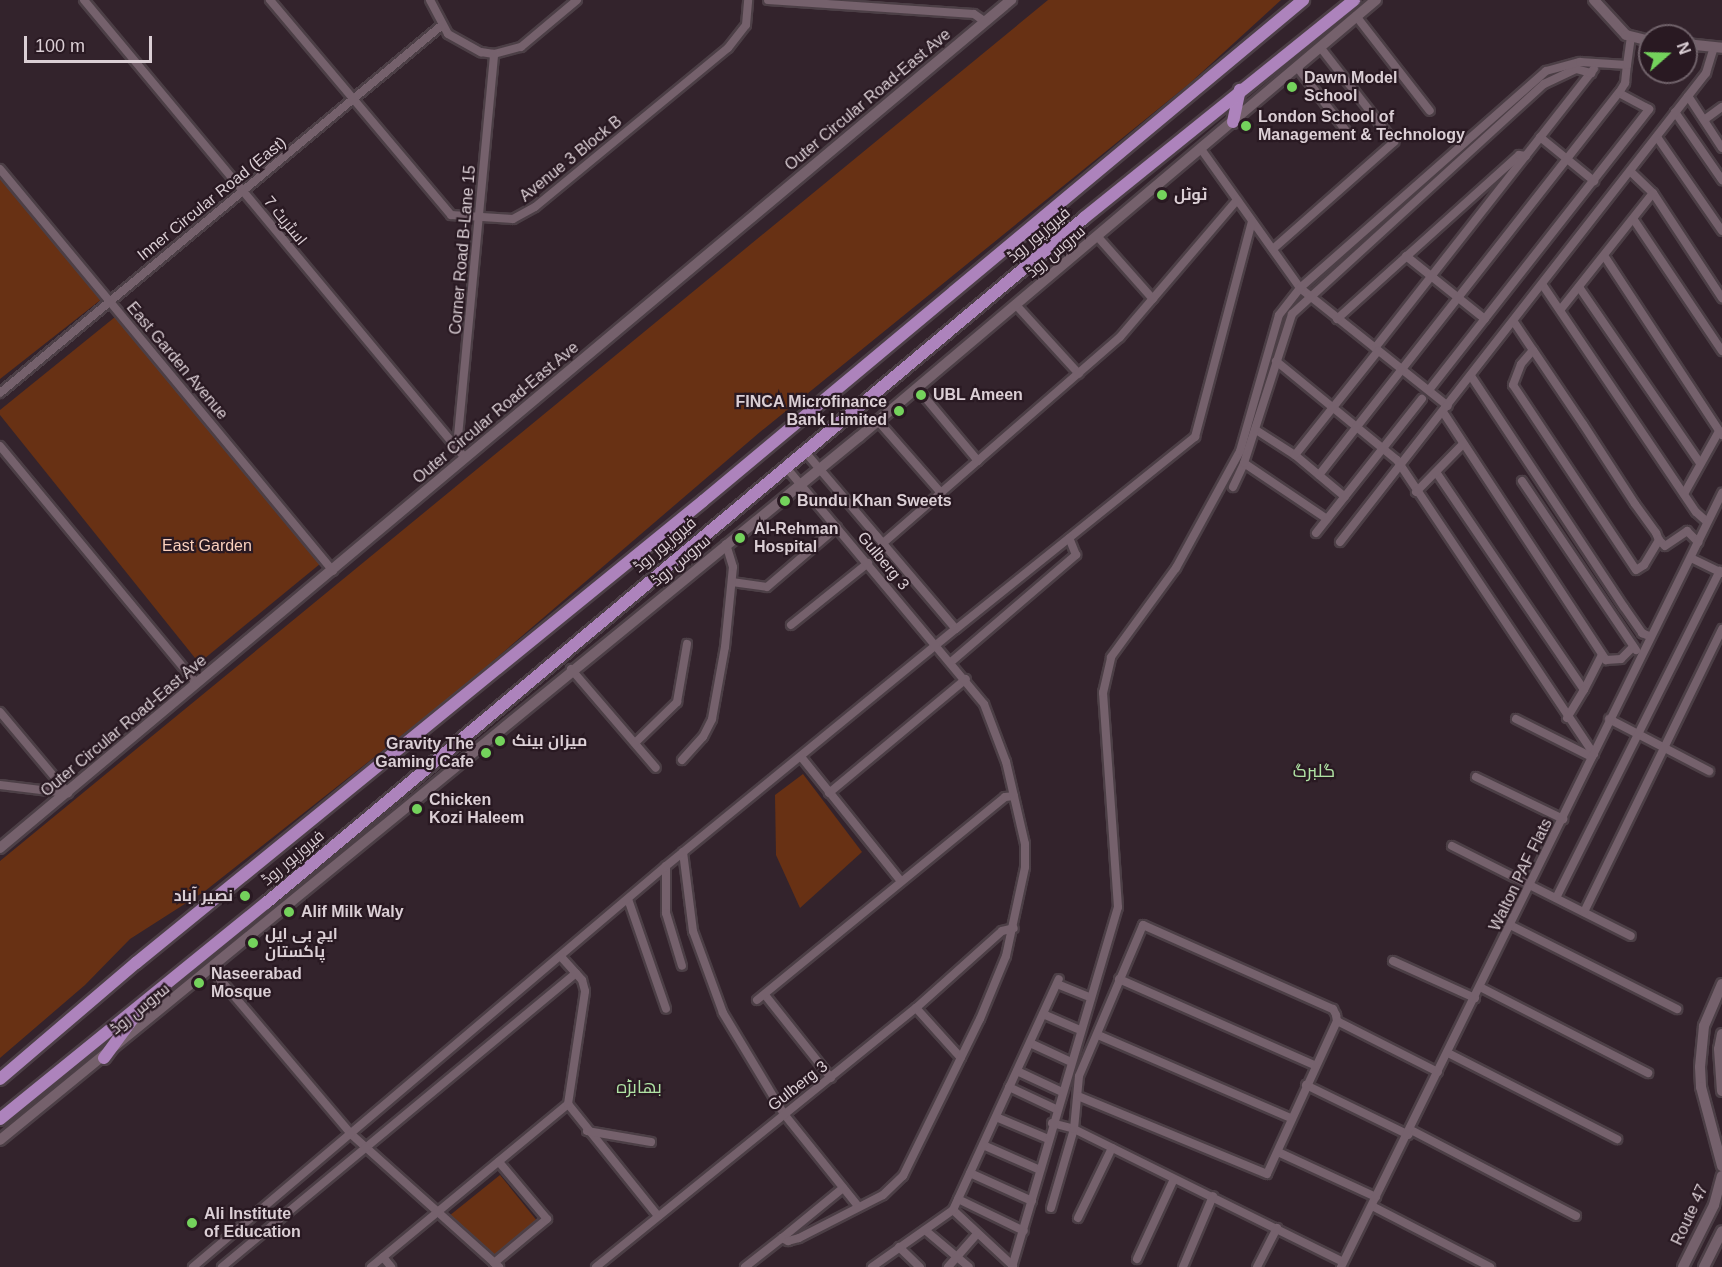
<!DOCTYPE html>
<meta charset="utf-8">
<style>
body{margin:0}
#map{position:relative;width:1722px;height:1267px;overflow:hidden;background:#33232c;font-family:Arial,Cairo,sans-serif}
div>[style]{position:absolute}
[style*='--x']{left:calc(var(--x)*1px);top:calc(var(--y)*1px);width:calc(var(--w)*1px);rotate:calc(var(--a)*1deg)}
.green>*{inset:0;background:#683114}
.roads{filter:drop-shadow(2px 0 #4c3f46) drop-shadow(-2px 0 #4c3f46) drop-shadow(0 2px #4c3f46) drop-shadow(0 -2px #4c3f46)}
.street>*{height:8px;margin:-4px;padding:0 4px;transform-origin:4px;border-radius:4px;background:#75616c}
.secondary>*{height:10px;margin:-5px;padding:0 5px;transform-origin:5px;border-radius:5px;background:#75616c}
.primary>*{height:12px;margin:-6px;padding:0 6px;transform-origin:6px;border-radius:6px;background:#ad83bc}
.dots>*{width:16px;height:16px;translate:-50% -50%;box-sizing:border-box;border:3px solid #291922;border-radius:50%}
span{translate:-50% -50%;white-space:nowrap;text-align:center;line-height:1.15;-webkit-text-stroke:4.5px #291922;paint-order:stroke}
.poi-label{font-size:16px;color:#dbcfd5;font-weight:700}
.left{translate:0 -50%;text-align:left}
.right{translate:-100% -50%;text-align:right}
.street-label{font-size:16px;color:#dbcfd5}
.park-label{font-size:16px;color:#fad0bd}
.neighbourhood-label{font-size:18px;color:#b0e3a4}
.north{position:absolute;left:1638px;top:24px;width:60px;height:60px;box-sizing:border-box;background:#291922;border:2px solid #70626a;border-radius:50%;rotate:70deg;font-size:16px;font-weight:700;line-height:24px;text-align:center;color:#dbcfd5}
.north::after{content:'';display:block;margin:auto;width:21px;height:27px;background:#74d25c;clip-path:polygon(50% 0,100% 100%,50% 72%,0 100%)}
.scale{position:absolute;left:24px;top:36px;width:128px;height:27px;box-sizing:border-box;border:3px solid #dbcfd5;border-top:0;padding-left:8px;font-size:18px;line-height:21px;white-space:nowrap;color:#dbcfd5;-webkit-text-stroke:4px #291922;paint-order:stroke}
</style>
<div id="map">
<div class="green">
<i style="clip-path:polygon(1048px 0,1281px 0,1189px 84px,760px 432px,458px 691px,205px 891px,130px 939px,85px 985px,0 1058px,0 861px)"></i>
<i style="clip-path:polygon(0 178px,103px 298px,0 379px)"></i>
<i style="clip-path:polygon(115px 317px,326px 559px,199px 663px,0 415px,0 410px)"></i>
<i style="clip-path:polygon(803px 774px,862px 852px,800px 908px,776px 855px,775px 795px)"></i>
<i style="clip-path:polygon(500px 1175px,538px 1222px,496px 1259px,449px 1216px)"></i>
</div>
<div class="roads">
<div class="street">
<i style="--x:84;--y:0;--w:596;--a:50.24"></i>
<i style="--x:270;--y:0;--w:281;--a:49.9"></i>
<i style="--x:451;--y:215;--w:62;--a:3.7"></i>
<i style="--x:513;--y:219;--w:25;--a:-29"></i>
<i style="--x:535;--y:207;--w:250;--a:-39.5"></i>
<i style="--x:728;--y:48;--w:29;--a:-52"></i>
<i style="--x:746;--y:25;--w:25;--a:-85"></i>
<i style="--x:430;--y:0;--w:38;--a:62"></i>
<i style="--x:448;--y:34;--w:38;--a:29"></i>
<i style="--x:481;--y:52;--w:13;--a:9"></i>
<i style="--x:494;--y:54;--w:28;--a:-15"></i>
<i style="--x:521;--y:47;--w:73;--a:-40"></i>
<i style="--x:768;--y:0;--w:206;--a:3.9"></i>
<i style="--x:974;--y:14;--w:12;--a:35"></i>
<i style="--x:1356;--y:16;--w:120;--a:52.1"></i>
<i style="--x:1297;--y:67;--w:87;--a:52.5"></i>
<i style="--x:1688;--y:96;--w:62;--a:56.8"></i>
<i style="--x:1675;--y:112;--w:83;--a:55.3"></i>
<i style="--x:1704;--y:120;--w:22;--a:-36"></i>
<i style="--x:1540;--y:137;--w:70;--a:39.2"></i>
<i style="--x:1657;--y:137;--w:114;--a:55.3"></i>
<i style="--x:1201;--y:149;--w:171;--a:54.5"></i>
<i style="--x:1300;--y:288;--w:189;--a:38.6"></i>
<i style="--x:0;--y:169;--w:522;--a:50.36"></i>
<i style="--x:1630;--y:171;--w:32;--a:44"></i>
<i style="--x:1653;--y:193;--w:126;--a:56.7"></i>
<i style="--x:1634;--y:220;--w:158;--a:56.1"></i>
<i style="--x:1097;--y:236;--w:84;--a:48.4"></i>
<i style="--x:1273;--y:249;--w:162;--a:-41.5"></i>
<i style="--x:1394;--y:142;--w:120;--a:-127.9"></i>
<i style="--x:1406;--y:256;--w:101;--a:38.6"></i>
<i style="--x:1605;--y:257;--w:213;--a:56.7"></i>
<i style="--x:1542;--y:284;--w:275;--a:56"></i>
<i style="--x:1696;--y:512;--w:15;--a:42"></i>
<i style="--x:1579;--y:287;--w:214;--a:55.5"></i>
<i style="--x:1016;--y:305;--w:93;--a:47.6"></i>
<i style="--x:1561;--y:309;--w:148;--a:-51.6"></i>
<i style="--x:1337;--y:319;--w:245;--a:-42"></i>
<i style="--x:1519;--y:155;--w:7;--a:8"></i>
<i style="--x:1514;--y:322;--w:34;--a:56"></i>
<i style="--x:1533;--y:350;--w:89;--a:56"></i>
<i style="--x:1583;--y:424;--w:95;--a:57"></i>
<i style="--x:1635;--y:504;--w:36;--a:54"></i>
<i style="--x:1656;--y:533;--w:8;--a:67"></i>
<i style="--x:1659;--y:540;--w:29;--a:121"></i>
<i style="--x:1644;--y:565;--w:9;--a:148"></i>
<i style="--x:1636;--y:570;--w:222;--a:-123.6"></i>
<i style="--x:1513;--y:385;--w:22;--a:-69"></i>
<i style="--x:1521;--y:364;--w:18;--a:-49"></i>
<i style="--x:1375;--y:348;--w:355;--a:-51.9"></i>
<i style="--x:1276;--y:361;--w:156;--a:39.3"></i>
<i style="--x:1397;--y:460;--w:354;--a:56.2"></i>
<i style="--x:1471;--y:376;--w:277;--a:56.5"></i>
<i style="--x:1624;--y:607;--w:32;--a:55"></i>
<i style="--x:1642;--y:633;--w:8;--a:23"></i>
<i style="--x:917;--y:388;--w:95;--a:50.1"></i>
<i style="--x:1429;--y:390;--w:357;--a:-51.9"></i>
<i style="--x:1649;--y:109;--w:34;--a:-152"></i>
<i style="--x:0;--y:393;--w:574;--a:-39.77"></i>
<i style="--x:1443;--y:412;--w:297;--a:56.7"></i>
<i style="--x:1606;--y:660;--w:15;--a:-4"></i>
<i style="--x:1621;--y:659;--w:16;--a:-45"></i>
<i style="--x:878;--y:421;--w:96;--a:48.8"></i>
<i style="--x:1256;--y:430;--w:46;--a:32.7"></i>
<i style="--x:1295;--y:455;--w:65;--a:40"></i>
<i style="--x:0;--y:446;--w:308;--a:50.4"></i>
<i style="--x:457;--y:447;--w:395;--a:-84.6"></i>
<i style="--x:806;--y:453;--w:231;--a:49.6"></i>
<i style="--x:956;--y:629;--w:307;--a:-38.8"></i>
<i style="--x:1195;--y:437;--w:223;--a:-75.2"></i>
<i style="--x:1295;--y:455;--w:133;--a:-51.4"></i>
<i style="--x:1436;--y:472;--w:263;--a:55.8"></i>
<i style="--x:1584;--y:690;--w:39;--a:-63"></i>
<i style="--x:1319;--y:475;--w:486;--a:-51.9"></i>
<i style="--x:1619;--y:93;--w:12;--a:-59"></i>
<i style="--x:1625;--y:83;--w:18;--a:-84"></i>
<i style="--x:1522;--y:481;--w:204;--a:56"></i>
<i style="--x:1233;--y:487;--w:26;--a:-65"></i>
<i style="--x:1416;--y:492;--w:67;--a:-45.6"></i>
<i style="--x:1684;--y:494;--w:72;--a:-60.9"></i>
<i style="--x:1327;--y:519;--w:100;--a:-146"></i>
<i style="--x:1244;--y:463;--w:157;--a:-72.1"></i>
<i style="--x:1292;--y:314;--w:341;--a:-42.4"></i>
<i style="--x:1544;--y:84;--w:35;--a:-25"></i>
<i style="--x:1576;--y:69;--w:16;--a:15"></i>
<i style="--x:1316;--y:533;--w:171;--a:-51.7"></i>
<i style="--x:1659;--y:540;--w:8;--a:45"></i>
<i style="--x:1665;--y:546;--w:27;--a:-34"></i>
<i style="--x:1687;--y:531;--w:16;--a:45"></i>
<i style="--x:1340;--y:542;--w:595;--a:-52.03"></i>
<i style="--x:1706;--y:73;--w:27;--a:-73"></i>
<i style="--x:882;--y:544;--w:315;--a:-41"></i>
<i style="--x:1120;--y:337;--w:180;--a:-49.5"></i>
<i style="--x:1691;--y:558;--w:34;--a:26"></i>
<i style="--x:732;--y:582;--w:35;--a:8"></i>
<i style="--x:767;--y:587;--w:92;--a:-40.6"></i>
<i style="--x:791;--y:625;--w:99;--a:-38.8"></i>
<i style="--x:951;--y:662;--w:165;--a:-40.6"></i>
<i style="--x:1076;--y:555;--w:18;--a:-112"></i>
<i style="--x:571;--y:669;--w:130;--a:49.4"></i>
<i style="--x:0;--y:712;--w:106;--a:50"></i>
<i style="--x:1567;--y:718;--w:33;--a:-59"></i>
<i style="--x:1516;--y:719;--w:85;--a:26.6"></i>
<i style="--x:1609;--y:719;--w:113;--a:27.5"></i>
<i style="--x:635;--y:743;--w:59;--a:-44.3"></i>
<i style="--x:677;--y:702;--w:59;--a:-80.2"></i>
<i style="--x:802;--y:758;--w:158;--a:51.2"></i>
<i style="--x:682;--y:760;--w:31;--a:-48"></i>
<i style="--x:703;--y:737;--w:20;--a:-63"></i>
<i style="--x:712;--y:719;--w:73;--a:-79.8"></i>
<i style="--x:725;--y:647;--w:80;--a:-84.3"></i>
<i style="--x:733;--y:567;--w:24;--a:-107"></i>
<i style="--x:1476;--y:777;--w:97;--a:25.8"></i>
<i style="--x:0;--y:785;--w:66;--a:6.9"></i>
<i style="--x:829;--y:793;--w:178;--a:-39.8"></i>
<i style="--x:1452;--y:846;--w:200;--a:26.7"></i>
<i style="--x:683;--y:852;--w:80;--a:82.8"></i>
<i style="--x:693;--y:931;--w:87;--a:69.9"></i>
<i style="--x:723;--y:1013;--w:118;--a:58.9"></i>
<i style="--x:784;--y:1114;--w:118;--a:51.2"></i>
<i style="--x:666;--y:866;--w:47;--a:90"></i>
<i style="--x:666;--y:913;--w:55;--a:73.2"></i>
<i style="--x:1556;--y:898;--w:366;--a:-63.4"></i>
<i style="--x:628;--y:899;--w:116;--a:70.9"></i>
<i style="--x:1584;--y:912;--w:315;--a:-64"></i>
<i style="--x:1512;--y:926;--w:185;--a:26.7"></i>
<i style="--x:1393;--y:961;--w:90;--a:24.3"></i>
<i style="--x:212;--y:970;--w:215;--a:49.7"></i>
<i style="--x:351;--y:1134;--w:199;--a:41.9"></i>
<i style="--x:1119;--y:979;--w:213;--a:23.8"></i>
<i style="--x:1057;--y:984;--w:35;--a:22"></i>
<i style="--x:1480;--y:987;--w:189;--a:27.1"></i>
<i style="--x:765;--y:995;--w:106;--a:51.5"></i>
<i style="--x:757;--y:1000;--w:320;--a:-39.3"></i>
<i style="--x:1005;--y:797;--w:9;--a:-6"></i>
<i style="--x:916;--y:1008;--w:67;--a:48"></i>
<i style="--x:1043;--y:1014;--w:40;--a:23.4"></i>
<i style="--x:1337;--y:1021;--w:113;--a:26.8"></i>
<i style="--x:1098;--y:1035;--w:210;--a:23.3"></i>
<i style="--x:1030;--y:1043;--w:45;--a:24.9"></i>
<i style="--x:1448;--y:1053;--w:190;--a:27"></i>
<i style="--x:1017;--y:1071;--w:50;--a:25"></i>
<i style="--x:1306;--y:1085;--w:114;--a:25.9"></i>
<i style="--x:1009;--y:1087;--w:52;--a:25.1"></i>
<i style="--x:568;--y:1104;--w:144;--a:51.2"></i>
<i style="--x:996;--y:1117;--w:56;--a:22.9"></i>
<i style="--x:1052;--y:1123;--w:23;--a:15"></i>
<i style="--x:1074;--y:1129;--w:300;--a:26.3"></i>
<i style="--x:1411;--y:1130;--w:186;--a:27.5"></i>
<i style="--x:587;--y:1131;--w:65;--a:9.8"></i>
<i style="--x:983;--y:1145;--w:62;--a:23.7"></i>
<i style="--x:1278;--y:1152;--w:108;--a:24.7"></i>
<i style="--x:970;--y:1173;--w:68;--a:24.3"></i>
<i style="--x:958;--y:1199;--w:73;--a:25.9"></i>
<i style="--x:1372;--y:1206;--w:133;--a:27.3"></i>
<i style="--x:1051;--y:1208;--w:82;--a:-73.8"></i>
<i style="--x:1074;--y:1129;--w:53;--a:-84.6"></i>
<i style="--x:1079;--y:1076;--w:164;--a:-67"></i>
<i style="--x:1143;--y:925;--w:208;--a:23.9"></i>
<i style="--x:1333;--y:1009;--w:7;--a:63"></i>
<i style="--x:1336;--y:1015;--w:6;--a:81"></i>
<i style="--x:1337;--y:1021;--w:168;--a:114.6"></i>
<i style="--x:1267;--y:1174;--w:204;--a:-157.6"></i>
<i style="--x:953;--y:1210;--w:82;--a:43"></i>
<i style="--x:1078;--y:1218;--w:78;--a:-64.1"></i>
<i style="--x:925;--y:1230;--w:57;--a:40.1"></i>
<i style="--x:782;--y:1238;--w:79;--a:-39.3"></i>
<i style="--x:899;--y:1247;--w:29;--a:44"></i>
<i style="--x:383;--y:1257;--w:13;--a:51"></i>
<i style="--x:1137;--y:1259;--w:88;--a:-65.2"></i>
<i style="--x:494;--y:1263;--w:69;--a:-39.7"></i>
<i style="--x:547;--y:1219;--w:75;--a:-130.1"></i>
<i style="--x:193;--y:1267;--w:620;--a:-40.29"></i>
<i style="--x:666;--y:866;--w:375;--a:-39.3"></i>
<i style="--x:222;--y:1267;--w:460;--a:-39.7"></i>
<i style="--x:371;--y:1267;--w:256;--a:-39.6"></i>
<i style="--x:568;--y:1104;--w:114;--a:-81.4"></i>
<i style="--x:585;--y:991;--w:11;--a:-105"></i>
<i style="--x:582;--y:980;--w:31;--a:-132"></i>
<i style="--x:596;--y:1267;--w:412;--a:-39"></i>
<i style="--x:916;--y:1008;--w:115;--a:-41.8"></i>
<i style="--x:1002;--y:931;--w:12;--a:-14"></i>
<i style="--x:745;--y:1267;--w:47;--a:-38.1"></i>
<i style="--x:782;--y:1238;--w:7;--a:27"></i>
<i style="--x:788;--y:1241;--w:11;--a:-15"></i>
<i style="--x:799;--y:1238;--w:94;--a:-27.1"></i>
<i style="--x:883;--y:1195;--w:28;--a:-44"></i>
<i style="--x:903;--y:1176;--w:175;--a:-63.9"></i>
<i style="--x:980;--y:1019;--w:68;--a:-67.6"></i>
<i style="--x:1006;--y:956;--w:91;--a:-77.9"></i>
<i style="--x:1025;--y:867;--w:23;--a:-90"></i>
<i style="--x:1025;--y:844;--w:84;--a:-103"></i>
<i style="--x:1006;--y:762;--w:62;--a:-110.8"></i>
<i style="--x:984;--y:704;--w:307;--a:-129.9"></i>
<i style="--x:872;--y:1267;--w:99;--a:-35.1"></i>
<i style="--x:953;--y:1210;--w:254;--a:-65.4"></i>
<i style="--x:948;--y:1267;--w:44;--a:-48.7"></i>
<i style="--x:1012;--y:1267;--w:375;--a:-73.6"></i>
<i style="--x:1118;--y:907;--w:215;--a:-94"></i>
<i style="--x:1103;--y:693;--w:37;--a:-77"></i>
<i style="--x:1111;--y:657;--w:110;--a:-53.9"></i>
<i style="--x:1176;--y:568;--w:133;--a:-61.3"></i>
<i style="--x:1240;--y:451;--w:141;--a:-74"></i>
<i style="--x:1279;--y:315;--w:34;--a:-52"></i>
<i style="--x:1300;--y:288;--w:328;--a:-41.4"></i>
<i style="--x:1546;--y:71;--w:35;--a:-15"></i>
<i style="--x:1580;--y:62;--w:47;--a:3.7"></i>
<i style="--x:1627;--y:65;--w:27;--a:-82"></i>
<i style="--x:1183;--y:1267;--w:77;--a:-67.1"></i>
<i style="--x:1257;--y:1267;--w:44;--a:-62.9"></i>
<i style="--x:1341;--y:1267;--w:863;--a:-63.79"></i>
</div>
<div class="secondary">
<i style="--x:1594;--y:0;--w:47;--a:47.6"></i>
<i style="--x:1626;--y:35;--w:25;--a:14"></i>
<i style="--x:1686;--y:44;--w:36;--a:6"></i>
<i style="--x:0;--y:848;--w:1320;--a:-39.99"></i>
<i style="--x:1722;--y:984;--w:46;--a:113.2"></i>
<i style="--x:1704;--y:1026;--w:41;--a:95.6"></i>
<i style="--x:1700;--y:1067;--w:20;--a:87"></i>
<i style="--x:1701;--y:1087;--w:82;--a:75.1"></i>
<i style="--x:1722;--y:1034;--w:15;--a:101"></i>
<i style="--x:1719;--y:1049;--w:42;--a:85.9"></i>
<i style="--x:0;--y:1140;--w:1110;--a:-39.3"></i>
<i style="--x:859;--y:437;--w:677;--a:-40.21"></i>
<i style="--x:1683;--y:1267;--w:69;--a:-63.4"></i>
<i style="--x:1714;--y:1205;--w:30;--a:-75"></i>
<i style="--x:1704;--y:1267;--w:40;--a:-63.4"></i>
</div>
<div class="primary">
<i style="--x:1233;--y:122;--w:33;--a:-78"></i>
<i style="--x:104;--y:1058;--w:56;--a:-53.7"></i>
<i style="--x:0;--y:1079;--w:179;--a:-40.5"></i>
<i style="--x:136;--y:963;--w:731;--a:-39.17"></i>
<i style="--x:703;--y:501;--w:782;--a:-39.86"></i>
<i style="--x:0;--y:1119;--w:343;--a:-39.1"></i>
<i style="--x:266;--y:903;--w:1067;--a:-39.94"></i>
<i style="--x:1084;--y:218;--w:347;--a:-38.9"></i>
</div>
</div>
<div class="dots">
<i style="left:1292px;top:87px;background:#74d25c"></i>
<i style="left:1246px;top:126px;background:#74d25c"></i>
<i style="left:1162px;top:195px;background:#74d25c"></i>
<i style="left:921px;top:395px;background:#74d25c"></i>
<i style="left:899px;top:411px;background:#74d25c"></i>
<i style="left:785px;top:501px;background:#74d25c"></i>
<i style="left:740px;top:538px;background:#74d25c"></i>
<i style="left:500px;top:741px;background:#74d25c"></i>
<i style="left:486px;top:753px;background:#74d25c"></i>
<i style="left:417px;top:809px;background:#74d25c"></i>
<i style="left:245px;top:896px;background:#74d25c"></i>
<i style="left:289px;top:912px;background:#74d25c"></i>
<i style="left:253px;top:943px;background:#74d25c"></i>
<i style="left:199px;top:983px;background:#74d25c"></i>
<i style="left:192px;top:1223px;background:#74d25c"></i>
</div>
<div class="poi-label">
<span class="left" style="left:1304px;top:87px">Dawn Model<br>School</span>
<span class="left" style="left:1258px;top:126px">London School of<br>Management &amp; Technology</span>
<span class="left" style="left:1174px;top:195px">ٹوٹل</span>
<span class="left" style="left:933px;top:395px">UBL Ameen</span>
<span class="right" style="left:887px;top:411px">FINCA Microfinance<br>Bank Limited</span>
<span class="left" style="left:797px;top:501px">Bundu Khan Sweets</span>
<span class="left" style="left:754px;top:538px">Al-Rehman<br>Hospital</span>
<span class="left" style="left:512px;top:741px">میزان بینک</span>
<span class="right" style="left:474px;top:753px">Gravity The<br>Gaming Cafe</span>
<span class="left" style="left:429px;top:809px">Chicken<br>Kozi Haleem</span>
<span class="right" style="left:233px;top:896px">نصیر آباد</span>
<span class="left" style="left:301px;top:912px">Alif Milk Waly</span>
<span class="left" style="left:265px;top:943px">ایچ بی ایل<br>پاکستان</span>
<span class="left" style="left:211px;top:983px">Naseerabad<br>Mosque</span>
<span class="left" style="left:204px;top:1223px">Ali Institute<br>of Education</span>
</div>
<div class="street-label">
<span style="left:868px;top:100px;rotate:-40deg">Outer Circular Road-East Ave</span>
<span style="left:571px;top:159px;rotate:-39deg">Avenue 3 Block B</span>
<span style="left:212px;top:199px;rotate:-39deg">Inner Circular Road (East)</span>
<span style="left:285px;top:221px;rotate:51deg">اسٹریٹ 7</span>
<span style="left:1039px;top:235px;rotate:-40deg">فیروزپور روڈ</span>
<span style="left:463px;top:250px;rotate:-85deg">Corner Road B-Lane 15</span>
<span style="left:1056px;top:252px;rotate:-40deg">سروس روڈ</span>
<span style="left:177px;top:361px;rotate:50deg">East Garden Avenue</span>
<span style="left:496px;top:413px;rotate:-40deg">Outer Circular Road-East Ave</span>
<span style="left:665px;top:545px;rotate:-40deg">فیروزپور روڈ</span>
<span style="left:681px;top:561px;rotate:-39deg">سروس روڈ</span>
<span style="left:883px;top:561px;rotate:50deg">Gulberg 3</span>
<span style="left:124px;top:726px;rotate:-40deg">Outer Circular Road-East Ave</span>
<span style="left:293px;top:858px;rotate:-40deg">فیروزپور روڈ</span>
<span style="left:1521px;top:875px;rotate:-64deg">Walton PAF Flats</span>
<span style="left:140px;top:1009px;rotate:-39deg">سروس روڈ</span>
<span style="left:798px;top:1086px;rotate:-38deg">Gulberg 3</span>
<span style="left:1690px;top:1215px;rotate:-65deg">Route 47</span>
</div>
<div class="park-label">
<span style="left:207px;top:546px">East Garden</span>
</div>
<div class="neighbourhood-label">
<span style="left:1314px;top:771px">گلبرگ</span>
<span style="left:639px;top:1087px">بھابڑہ</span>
</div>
<div class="north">N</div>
<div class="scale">100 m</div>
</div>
